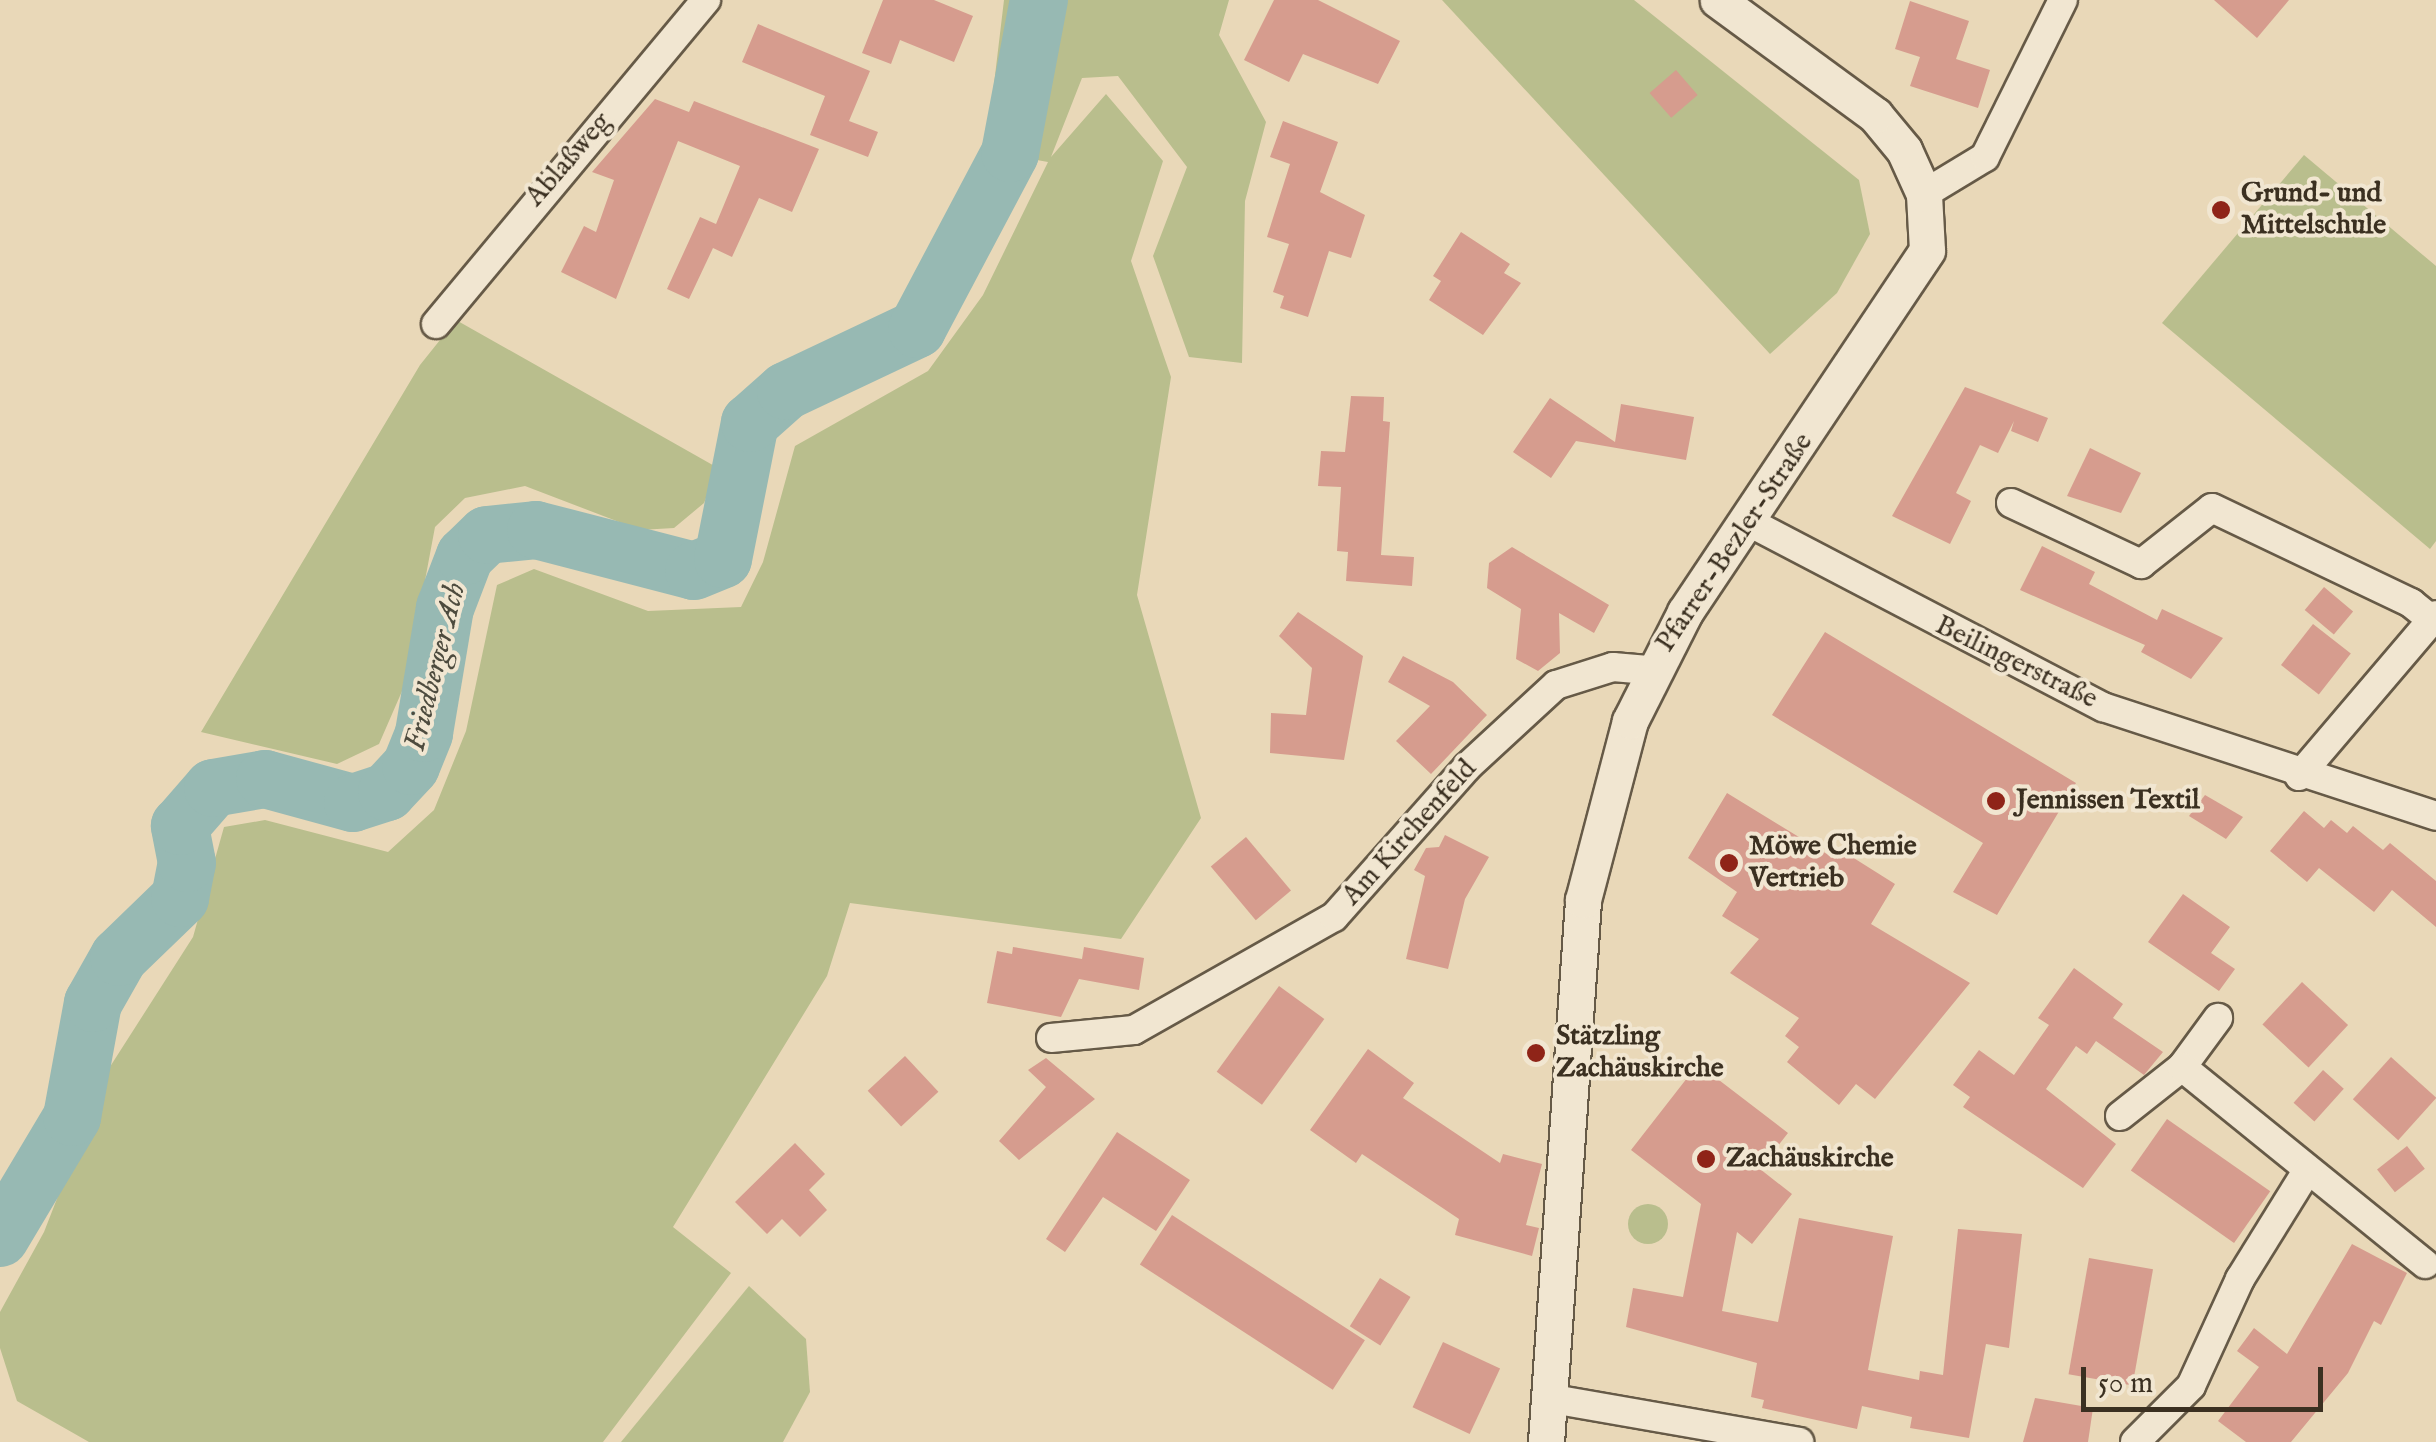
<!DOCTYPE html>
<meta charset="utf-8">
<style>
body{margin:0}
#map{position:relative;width:2436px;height:1442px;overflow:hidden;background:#e9d8b8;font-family:"IM FELL English",serif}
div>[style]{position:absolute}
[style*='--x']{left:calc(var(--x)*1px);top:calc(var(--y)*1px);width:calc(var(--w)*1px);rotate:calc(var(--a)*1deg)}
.green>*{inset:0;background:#b9be8d}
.round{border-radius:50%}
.river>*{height:58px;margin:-29px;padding:0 29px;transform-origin:29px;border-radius:29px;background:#97b9b3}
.building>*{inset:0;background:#d69c8e;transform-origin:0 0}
.roads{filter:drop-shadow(2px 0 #665a47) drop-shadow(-2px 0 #665a47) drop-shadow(0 2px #665a47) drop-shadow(0 -2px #665a47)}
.minor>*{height:28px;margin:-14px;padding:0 14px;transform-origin:14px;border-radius:14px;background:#f1e6d1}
.tertiary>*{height:35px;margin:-17.5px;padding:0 17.5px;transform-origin:17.5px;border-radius:17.5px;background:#f1e6d1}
.dots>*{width:28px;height:28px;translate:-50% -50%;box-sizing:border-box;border:5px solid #f1e6d1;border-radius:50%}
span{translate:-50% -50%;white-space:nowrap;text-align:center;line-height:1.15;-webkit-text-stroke:8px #f1e6d1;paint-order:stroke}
.street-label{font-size:28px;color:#3b3021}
.poi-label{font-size:28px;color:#3b3021;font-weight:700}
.left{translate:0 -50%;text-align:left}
.water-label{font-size:30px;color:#4d4b3e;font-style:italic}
.scale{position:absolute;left:2081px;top:1367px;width:242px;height:45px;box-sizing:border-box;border:5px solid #3b3021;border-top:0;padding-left:12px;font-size:30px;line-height:35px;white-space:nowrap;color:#3b3021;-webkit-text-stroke:8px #f1e6d1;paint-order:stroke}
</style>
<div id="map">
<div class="green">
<i style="clip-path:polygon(1004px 0,1229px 0,1219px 35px,1266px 122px,1245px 201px,1242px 363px,1189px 357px,1153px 256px,1187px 167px,1118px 76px,1082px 78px,1051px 157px,1106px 94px,1163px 161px,1131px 261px,1171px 377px,1137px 595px,1201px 818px,1121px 939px,850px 903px,827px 976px,673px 1227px,731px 1273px,603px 1442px,89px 1442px,17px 1401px,0 1348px,0 1312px,44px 1232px,106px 1073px,193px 937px,224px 827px,265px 820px,388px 852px,434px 810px,466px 731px,497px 585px,534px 569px,648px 611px,741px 607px,763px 562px,795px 446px,928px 371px,983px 295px,1048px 162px,986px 151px)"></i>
<i style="clip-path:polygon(1442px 0,1634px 0,1859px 180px,1870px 234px,1837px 293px,1770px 354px)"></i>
<i style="clip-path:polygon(2304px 155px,2436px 266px,2436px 541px,2430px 549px,2162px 323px)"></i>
<i style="clip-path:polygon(456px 320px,718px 468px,704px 503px,674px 528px,640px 530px,525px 486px,465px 498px,435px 527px,406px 682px,379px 744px,337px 764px,201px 732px,420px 365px)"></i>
<i class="round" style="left:1628px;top:1204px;width:40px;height:40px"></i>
<i style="clip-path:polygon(749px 1286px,806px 1339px,810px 1392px,783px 1442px,621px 1442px)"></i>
</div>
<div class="river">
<i style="--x:0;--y:1238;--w:141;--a:-59.2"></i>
<i style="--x:72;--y:1117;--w:116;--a:-79.6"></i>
<i style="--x:93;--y:1003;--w:53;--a:-60.5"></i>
<i style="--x:119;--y:957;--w:85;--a:-44"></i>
<i style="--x:180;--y:898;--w:36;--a:-79"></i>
<i style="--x:187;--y:863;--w:38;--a:-101"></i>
<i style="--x:180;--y:826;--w:50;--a:-49"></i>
<i style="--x:213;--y:788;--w:53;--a:-9.8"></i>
<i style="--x:265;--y:779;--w:91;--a:15.3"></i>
<i style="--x:353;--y:803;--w:36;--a:-18"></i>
<i style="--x:387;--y:792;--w:35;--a:-47"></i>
<i style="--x:411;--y:766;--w:35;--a:-68"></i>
<i style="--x:424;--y:733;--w:127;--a:-80.5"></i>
<i style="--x:445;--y:608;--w:56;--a:-69"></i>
<i style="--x:465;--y:556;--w:30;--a:-44"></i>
<i style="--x:487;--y:535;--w:49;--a:-5.8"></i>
<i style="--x:536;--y:530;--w:163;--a:14.5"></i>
<i style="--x:694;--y:571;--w:31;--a:-22"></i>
<i style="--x:723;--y:559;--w:139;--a:-78.8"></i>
<i style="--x:750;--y:423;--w:48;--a:-41.6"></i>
<i style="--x:786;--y:391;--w:145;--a:-25.3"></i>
<i style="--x:917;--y:329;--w:199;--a:-62.1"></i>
<i style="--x:1010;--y:153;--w:156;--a:-79.3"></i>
</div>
<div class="building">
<i style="clip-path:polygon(883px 0,934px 0,973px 16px,954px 62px,900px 40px,891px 64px,862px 53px)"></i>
<i style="clip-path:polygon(1274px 0,1318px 0,1400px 41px,1378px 84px,1303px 54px,1289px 82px,1244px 60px)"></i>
<i style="clip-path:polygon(2214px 0,2289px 0,2257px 38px)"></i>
<i style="clip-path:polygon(1910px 1px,1969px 21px,1956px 59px,1990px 70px,1978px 108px,1910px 86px,1920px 57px,1895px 49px)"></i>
<i style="clip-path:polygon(758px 24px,870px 71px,849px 121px,878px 132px,868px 157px,810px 135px,825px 96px,742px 62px)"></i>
<i style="left:1676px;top:70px;width:33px;height:35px;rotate:49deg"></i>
<i style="clip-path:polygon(655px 99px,689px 112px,694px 101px,819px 149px,792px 212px,759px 198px,732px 257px,713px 248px,689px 299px,667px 289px,700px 217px,716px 224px,740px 166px,678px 141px,616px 299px,561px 272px,584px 226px,596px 232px,614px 180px,592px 172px)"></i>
<i style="clip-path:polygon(1283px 121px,1338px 142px,1320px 192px,1365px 215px,1351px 258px,1329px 251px,1308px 317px,1280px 308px,1284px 296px,1273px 292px,1289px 244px,1267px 237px,1290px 164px,1270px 157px)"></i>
<i style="clip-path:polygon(1461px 232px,1510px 264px,1504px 273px,1521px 283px,1483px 335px,1429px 300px,1441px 281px,1433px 276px)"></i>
<i style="clip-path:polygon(1965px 387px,2048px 418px,2038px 442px,2011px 431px,2014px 421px,1998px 453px,1980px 445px,1956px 493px,1971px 501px,1950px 544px,1892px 516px)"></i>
<i style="clip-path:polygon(1351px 396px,1384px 397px,1383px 421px,1390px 422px,1381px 555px,1414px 557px,1412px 586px,1346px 581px,1348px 552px,1337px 551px,1341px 487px,1318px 486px,1321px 451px,1345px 452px)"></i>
<i style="clip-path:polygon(1550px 398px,1615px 442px,1621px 404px,1694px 417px,1686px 460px,1576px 441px,1551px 478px,1513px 452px)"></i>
<i style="clip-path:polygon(2090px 448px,2141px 473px,2121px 513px,2067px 496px)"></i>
<i style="clip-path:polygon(2042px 546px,2095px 572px,2089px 584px,2157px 620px,2162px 609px,2223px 638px,2191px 679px,2141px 652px,2145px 645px,2020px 590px)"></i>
<i style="clip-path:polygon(1512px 547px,1609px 605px,1594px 633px,1559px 613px,1560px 653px,1538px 671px,1516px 659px,1521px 609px,1487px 588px,1489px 563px)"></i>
<i style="left:2324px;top:587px;width:38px;height:30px;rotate:40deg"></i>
<i style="clip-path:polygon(1298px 612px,1363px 656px,1344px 760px,1270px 753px,1271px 713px,1306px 715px,1312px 668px,1279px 636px)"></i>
<i style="left:2313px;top:624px;width:48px;height:52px;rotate:38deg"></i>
<i style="clip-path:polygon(1825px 632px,2076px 783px,1997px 915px,1953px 892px,1983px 843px,1772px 715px)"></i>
<i style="clip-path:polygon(1403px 656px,1453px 682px,1487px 715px,1431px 774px,1396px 741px,1430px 706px,1388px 682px)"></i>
<i style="clip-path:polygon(1727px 793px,1835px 859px,1841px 850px,1895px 884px,1871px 924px,1970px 983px,1875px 1099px,1856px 1084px,1839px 1105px,1787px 1062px,1799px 1047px,1785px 1036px,1799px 1018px,1730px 973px,1759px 939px,1722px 916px,1737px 892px,1688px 858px)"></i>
<i style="clip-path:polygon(2205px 795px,2243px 817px,2226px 839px,2189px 816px)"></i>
<i style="clip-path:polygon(2304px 811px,2324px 828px,2331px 820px,2347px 833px,2353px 826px,2383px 850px,2390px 843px,2436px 881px,2436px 927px,2392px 890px,2374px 912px,2319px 868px,2307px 882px,2270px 851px)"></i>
<i style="clip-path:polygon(1445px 835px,1489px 857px,1465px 899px,1448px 969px,1406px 959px,1425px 876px,1414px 870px,1426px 848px,1439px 847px)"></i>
<i style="left:1246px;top:837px;width:70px;height:46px;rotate:50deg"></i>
<i style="clip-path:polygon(2183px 894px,2230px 927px,2211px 953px,2235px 969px,2219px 991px,2148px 942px)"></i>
<i style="clip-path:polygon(1013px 947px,1082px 959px,1084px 947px,1144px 958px,1139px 990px,1079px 979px,1061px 1017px,987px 1003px,997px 951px,1012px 954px)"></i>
<i style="clip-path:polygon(2074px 968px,2123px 1004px,2113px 1018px,2163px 1052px,2144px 1075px,2096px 1041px,2087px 1054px,2076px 1046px,2046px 1089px,2116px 1144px,2083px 1188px,1963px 1107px,1970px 1097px,1953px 1085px,1979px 1050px,2014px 1075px,2049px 1025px,2038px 1018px)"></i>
<i style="left:2302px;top:982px;width:63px;height:58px;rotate:43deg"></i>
<i style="left:1279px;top:986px;width:56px;height:106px;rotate:36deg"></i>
<i style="clip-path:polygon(1368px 1049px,1414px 1083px,1403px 1098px,1500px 1163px,1503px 1154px,1542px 1164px,1526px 1225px,1539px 1228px,1532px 1256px,1455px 1235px,1459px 1219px,1362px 1154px,1356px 1163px,1310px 1130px)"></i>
<i style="left:905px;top:1056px;width:49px;height:51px;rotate:47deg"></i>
<i style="left:2391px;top:1057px;width:61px;height:57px;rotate:42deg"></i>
<i style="clip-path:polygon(1046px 1058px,1095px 1099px,1019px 1160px,999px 1141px,1046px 1087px,1028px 1070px)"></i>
<i style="clip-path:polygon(1698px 1064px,1788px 1133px,1760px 1169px,1792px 1194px,1752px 1244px,1737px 1232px,1722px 1311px,1778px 1322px,1799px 1218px,1893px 1236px,1868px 1370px,1919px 1380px,1920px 1371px,1943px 1375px,1958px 1229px,2022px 1234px,2009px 1348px,1986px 1344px,1969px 1438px,1910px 1428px,1912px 1417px,1862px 1406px,1857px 1429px,1762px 1408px,1764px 1400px,1751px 1397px,1757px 1363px,1626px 1327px,1633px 1288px,1683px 1297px,1701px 1204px,1631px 1150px)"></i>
<i style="left:2323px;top:1070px;width:28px;height:44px;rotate:42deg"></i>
<i style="left:2167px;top:1119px;width:126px;height:63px;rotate:35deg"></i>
<i style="clip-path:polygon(1117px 1132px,1190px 1180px,1156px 1231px,1103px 1197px,1065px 1252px,1046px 1239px)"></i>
<i style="clip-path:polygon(795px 1143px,825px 1174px,809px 1190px,827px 1210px,800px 1237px,782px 1219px,767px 1234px,735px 1202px)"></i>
<i style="left:2407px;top:1146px;width:29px;height:38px;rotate:52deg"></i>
<i style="left:1172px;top:1215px;width:230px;height:59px;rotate:33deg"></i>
<i style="clip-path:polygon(2352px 1244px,2407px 1273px,2381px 1325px,2374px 1321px,2348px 1373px,2291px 1442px,2246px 1442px,2218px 1421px,2259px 1367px,2237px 1351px,2254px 1328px,2287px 1354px)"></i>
<i style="left:2089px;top:1258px;width:65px;height:118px;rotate:10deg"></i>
<i style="left:1380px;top:1278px;width:36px;height:57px;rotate:32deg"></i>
<i style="left:1443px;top:1342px;width:63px;height:72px;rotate:25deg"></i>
<i style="clip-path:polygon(2035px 1398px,2093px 1408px,2088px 1442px,2023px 1442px)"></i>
</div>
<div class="roads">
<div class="minor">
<i style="--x:1924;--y:194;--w:71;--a:-31.2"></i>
<i style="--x:1985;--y:157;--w:175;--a:-63.6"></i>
<i style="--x:436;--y:324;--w:422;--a:-50.2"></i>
<i style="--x:2011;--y:503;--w:144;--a:25.1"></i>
<i style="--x:2141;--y:564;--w:90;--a:-38.3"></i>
<i style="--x:2212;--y:508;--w:221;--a:25.5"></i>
<i style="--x:2411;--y:603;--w:27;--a:39"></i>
<i style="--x:1747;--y:521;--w:402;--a:27.6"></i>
<i style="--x:2103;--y:707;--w:350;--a:18.1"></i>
<i style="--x:2299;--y:776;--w:211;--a:-49.6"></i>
<i style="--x:1051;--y:1038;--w:83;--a:-5.5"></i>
<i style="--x:1134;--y:1030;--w:230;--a:-29.5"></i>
<i style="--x:1334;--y:917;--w:200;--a:-48.4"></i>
<i style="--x:1467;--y:767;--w:121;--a:-42.7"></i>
<i style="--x:1556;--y:685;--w:60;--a:-17.5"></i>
<i style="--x:1613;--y:667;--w:38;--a:5"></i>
<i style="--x:2182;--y:1067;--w:61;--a:-53.7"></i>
<i style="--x:2120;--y:1116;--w:79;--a:-38.3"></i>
<i style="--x:2182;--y:1067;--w:313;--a:39"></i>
<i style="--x:1553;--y:1399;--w:250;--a:9.9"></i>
<i style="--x:2135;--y:1442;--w:79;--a:-45"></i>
<i style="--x:2191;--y:1386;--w:118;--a:-65.4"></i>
<i style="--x:2240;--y:1279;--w:127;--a:-58.2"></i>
</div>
<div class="tertiary">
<i style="--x:1546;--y:1442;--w:543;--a:-86.09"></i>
<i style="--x:1583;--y:900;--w:185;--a:-75.3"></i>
<i style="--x:1630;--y:721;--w:122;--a:-63.2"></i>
<i style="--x:1685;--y:612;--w:435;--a:-56.2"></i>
<i style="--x:1927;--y:250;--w:56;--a:-93.1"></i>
<i style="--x:1924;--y:194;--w:48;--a:-114.4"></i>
<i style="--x:1904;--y:150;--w:45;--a:-129.6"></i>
<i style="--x:1875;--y:115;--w:195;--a:-143.8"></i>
</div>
</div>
<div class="dots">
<i style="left:2221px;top:210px;background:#8f2418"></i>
<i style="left:1996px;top:801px;background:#8f2418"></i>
<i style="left:1729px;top:863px;background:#8f2418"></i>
<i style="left:1536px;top:1053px;background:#8f2418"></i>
<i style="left:1706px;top:1159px;background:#8f2418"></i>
</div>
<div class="street-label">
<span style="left:569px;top:160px;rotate:-49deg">Ablaßweg</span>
<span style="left:1735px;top:543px;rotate:-56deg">Pfarrer-Bezler-Straße</span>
<span style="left:2016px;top:663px;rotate:26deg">Beilingerstraße</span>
<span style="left:1410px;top:833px;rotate:-48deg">Am Kirchenfeld</span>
</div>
<div class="poi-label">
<span class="left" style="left:2241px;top:210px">Grund- und<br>Mittelschule</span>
<span class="left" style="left:2016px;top:801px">Jennissen Textil</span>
<span class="left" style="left:1749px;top:863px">Möwe Chemie<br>Vertrieb</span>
<span class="left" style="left:1556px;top:1053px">Stätzling<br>Zachäuskirche</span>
<span class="left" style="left:1726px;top:1159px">Zachäuskirche</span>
</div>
<div class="water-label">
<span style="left:436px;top:667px;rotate:-76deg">Friedberger Ach</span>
</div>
<div class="scale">50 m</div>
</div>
